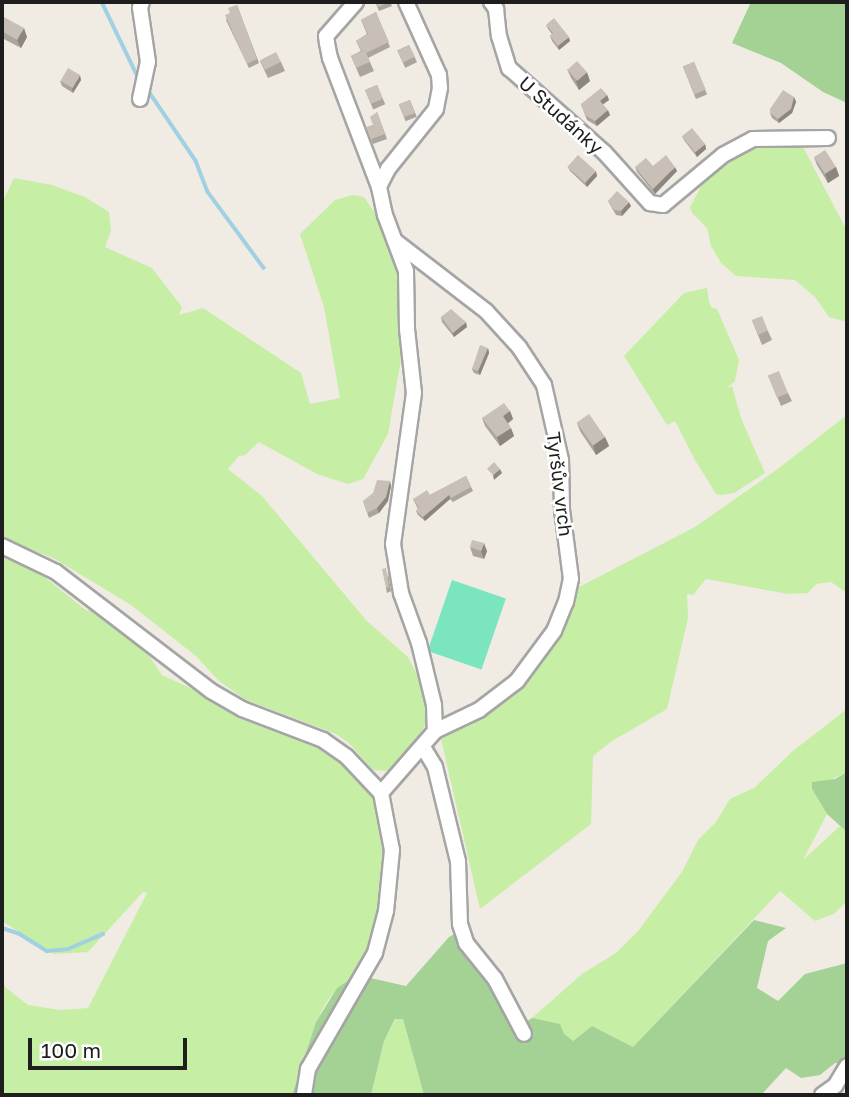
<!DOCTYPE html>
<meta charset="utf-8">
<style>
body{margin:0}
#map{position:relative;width:849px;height:1097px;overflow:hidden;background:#f0ece3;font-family:"Golos Text",sans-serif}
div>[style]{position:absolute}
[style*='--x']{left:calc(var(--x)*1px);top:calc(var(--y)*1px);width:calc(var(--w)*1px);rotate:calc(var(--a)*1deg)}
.grass>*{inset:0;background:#c6eea5}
.forest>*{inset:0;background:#a4d295}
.pitch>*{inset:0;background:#7be5c0;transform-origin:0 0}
.stream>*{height:3.5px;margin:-1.75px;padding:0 1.75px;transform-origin:1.75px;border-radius:1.75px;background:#a0d0e1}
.roads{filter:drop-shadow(2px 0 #a5a5a5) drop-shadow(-2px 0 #a5a5a5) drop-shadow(0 2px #a5a5a5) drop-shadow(0 -2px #a5a5a5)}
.minor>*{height:14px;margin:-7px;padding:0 7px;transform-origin:7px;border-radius:7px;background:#fff}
.wall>*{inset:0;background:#aca49d;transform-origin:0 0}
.shaded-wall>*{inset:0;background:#8c867f}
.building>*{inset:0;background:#c8bfb6;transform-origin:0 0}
span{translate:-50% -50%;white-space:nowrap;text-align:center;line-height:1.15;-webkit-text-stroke:5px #fff;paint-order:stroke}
.street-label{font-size:19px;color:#1e1e1e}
.frame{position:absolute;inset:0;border:4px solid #1e1e1e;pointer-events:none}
.scale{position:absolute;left:28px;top:1038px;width:159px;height:32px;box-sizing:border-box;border:4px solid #1e1e1e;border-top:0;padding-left:9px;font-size:21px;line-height:24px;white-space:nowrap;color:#1e1e1e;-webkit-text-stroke:5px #fff;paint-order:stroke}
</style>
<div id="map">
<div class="grass">
<i style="clip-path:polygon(790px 143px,802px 145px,847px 231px,847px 322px,829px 317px,815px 297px,795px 280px,736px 276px,721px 263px,711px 246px,707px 228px,692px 213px,690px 207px,704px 181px,740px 155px,763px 146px)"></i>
<i style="clip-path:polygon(14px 178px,52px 185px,85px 197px,109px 212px,111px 231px,105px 247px,152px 268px,182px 307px,179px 315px,203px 308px,301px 373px,310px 404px,340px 398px,324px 307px,300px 234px,335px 200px,353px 195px,364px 197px,377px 216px,400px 282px,402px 353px,388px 434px,363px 479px,348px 484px,317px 474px,259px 442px,245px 455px,239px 456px,228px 469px,262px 496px,366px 620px,408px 657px,419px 678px,429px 718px,414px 746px,391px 771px,373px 770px,349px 743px,336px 734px,246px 700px,219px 681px,196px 656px,131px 605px,55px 559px,2px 538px,2px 203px)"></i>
<i style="clip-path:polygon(707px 288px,709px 302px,712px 308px,717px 309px,739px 360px,735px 381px,727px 388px,732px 386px,741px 418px,765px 473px,734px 493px,721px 495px,716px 494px,695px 460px,675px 421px,667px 425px,624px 356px,684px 293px)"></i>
<i style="clip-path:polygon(847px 415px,847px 593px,831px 582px,816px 584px,808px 593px,788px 594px,706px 579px,693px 595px,687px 594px,688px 618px,667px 709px,612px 741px,593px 756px,591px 824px,480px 909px,441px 739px,507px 698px,532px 673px,558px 633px,579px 587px,695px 527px,775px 471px)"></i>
<i style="clip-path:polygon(2px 551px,21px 558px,87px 611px,94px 608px,148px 654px,162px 675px,215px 699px,241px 718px,323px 747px,361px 783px,376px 802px,385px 834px,386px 863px,374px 944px,357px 975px,337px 988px,326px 1003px,316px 1022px,292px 1095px,2px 1095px,2px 978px,5px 987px,28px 1005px,60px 1010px,88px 1008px,147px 893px,143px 892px,88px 952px,54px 954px,2px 921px)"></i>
<i style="clip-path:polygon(847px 709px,847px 772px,812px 789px,827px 814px,803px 860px,840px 826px,847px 832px,847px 901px,834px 914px,815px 921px,780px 891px,633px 1047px,592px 1026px,573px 1041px,532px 1018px,582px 974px,616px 953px,638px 931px,682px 872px,698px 840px,716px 822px,730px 799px,754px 788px,794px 750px)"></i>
<i style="clip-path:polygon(396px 1019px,403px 1019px,424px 1095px,371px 1095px,384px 1041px)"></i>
</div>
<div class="forest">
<i style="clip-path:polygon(751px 2px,847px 2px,847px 103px,823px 92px,781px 63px,732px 43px)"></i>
<i style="clip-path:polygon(847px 772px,847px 832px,827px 814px,812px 789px,812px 782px,835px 779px)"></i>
<i style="clip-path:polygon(754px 920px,786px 928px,768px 941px,757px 988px,778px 1001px,805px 974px,847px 963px,847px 1064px,835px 1063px,820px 1075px,801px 1078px,786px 1068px,761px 1095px,424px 1095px,403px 1019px,395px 1019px,384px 1041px,371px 1095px,292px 1095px,316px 1022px,337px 988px,357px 975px,406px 986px,449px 937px,456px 933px,492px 986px,515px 1029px,532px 1018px,560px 1024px,564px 1034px,573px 1041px,592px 1026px,633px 1047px)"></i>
</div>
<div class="pitch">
<i style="left:452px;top:580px;width:57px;height:75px;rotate:19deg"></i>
</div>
<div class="stream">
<i style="--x:102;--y:2;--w:85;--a:64.3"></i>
<i style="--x:150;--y:93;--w:82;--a:55.9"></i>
<i style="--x:196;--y:161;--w:33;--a:69"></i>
<i style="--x:208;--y:192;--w:94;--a:53.6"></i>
<i style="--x:2;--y:928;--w:19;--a:18"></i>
<i style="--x:20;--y:934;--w:32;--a:32"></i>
<i style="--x:47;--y:951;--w:21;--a:-5"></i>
<i style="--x:68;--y:949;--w:38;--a:-23"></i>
</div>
<div class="roads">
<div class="minor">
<i style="--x:356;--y:2;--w:45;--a:131.4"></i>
<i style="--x:326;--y:36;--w:7;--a:82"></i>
<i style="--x:327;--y:43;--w:15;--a:79"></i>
<i style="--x:330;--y:58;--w:138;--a:69.2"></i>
<i style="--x:406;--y:2;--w:80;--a:65.7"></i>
<i style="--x:439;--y:75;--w:13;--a:86"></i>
<i style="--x:440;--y:88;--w:21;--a:101"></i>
<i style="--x:436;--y:109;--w:77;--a:128.7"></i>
<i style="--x:388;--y:169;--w:20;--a:117"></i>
<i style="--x:379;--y:187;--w:29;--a:78"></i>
<i style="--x:385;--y:215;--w:60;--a:69.4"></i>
<i style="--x:406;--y:271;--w:58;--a:89"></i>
<i style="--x:407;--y:329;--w:64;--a:83.8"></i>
<i style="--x:414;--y:393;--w:152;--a:97.9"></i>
<i style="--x:393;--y:544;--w:50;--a:80.7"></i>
<i style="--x:401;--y:593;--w:53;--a:70.2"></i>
<i style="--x:419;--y:643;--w:64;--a:76.4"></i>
<i style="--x:434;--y:705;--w:26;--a:88"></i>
<i style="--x:491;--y:2;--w:9;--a:54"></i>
<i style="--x:496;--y:9;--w:27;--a:84"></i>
<i style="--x:499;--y:36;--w:34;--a:73"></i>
<i style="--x:509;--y:68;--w:127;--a:41.5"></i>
<i style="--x:604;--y:152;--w:69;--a:48"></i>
<i style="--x:650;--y:203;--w:13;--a:9"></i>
<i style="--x:663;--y:205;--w:78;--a:-39.8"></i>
<i style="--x:723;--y:155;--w:34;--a:-28"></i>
<i style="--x:753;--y:139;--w:75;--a:-0.8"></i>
<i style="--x:140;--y:99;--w:38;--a:-78"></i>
<i style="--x:148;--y:62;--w:55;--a:-98.4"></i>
<i style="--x:140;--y:8;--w:6;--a:-72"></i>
<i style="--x:2;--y:546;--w:60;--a:25.7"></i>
<i style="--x:56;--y:572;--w:195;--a:37.5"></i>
<i style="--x:211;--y:691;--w:36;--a:30"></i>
<i style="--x:242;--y:709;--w:87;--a:20.9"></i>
<i style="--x:323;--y:740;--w:29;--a:35"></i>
<i style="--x:347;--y:757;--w:50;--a:46.6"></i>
<i style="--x:381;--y:793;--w:58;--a:79.1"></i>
<i style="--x:392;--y:850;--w:61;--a:95.6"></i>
<i style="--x:386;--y:911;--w:43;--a:104.7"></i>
<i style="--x:375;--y:953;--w:134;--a:120"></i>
<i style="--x:308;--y:1069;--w:26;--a:99"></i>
<i style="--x:423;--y:747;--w:23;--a:59"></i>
<i style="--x:435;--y:767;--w:97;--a:76.3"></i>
<i style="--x:458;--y:861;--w:63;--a:88.2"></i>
<i style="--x:460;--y:924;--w:20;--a:72"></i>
<i style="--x:466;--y:943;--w:46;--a:51.1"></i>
<i style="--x:495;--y:979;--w:62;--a:62.2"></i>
<i style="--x:381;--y:793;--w:82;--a:-48.9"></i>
<i style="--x:435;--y:731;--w:49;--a:-25.5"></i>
<i style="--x:479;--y:710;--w:48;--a:-37.3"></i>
<i style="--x:517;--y:681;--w:62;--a:-53.5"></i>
<i style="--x:554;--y:631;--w:31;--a:-68"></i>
<i style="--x:566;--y:602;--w:24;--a:-78"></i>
<i style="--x:571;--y:579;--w:70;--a:-97.4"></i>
<i style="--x:562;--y:510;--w:50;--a:-91.1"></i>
<i style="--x:561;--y:460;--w:77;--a:-102.8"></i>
<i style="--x:544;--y:385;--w:45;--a:-123.3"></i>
<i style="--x:519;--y:347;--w:49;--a:-132.5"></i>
<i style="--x:486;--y:311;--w:115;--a:-142.4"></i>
<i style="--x:822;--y:1095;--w:16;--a:-35"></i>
<i style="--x:835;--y:1086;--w:23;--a:-59"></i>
</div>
</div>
<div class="wall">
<i style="clip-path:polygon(375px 2px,390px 2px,392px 6px,379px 11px)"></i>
<i style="clip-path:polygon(237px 5px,259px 63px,249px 68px,226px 20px,230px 13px)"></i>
<i style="clip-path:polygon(376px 12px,390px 47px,368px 58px,374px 71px,360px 77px,351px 56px,361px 51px,356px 41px,367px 34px,361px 20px)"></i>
<i style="clip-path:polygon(2px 16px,27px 37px,21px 48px,2px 38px)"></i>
<i style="clip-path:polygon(546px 25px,570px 41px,559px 50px,552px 41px,550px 36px,552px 34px,548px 29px)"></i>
<i style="left:409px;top:45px;width:19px;height:13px;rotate:65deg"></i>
<i style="clip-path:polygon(260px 61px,281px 62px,285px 71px,268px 78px)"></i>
<i style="left:694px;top:62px;width:35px;height:12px;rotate:68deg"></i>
<i style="clip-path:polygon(567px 69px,590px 81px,579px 90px,571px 78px)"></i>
<i style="clip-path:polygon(81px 80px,73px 93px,62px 86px,60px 81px)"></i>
<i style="left:377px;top:85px;width:21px;height:13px;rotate:67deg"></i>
<i style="clip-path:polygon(607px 95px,609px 100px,603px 104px,610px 115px,597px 126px,587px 120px,581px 104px)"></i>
<i style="clip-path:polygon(794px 97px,796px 102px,792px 113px,779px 123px,772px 118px,770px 113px)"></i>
<i style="left:410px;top:100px;width:18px;height:12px;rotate:68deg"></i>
<i style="clip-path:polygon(377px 112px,387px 139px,373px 144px,367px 127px,373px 125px)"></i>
<i style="clip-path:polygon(682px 136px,705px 144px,706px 149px,697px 157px,684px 140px)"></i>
<i style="clip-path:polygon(814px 157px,836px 167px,839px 176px,828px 183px,817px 165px)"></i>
<i style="clip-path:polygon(568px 167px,597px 176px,587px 187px,570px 171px)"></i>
<i style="clip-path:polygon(635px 167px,677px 171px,655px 194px,637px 172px)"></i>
<i style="clip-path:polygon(608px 201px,631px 206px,622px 216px,616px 215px)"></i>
<i style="clip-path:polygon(441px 317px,467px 327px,454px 337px,442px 322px)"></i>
<i style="clip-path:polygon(752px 320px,768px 331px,772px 340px,762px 345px)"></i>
<i style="clip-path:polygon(488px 348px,489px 353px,480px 375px,474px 373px,472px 369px)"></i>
<i style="clip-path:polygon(768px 375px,788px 393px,792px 401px,781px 406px)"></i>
<i style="clip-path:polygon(510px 411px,513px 419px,508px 423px,514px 436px,500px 446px,485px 426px,482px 418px)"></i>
<i style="clip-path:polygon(577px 423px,605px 437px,609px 446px,596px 455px,580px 431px)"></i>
<i style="clip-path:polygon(466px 476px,473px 491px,453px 502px,450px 499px,425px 521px,418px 515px,416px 511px,418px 509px,413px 499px,430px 495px)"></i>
<i style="clip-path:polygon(391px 486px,388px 501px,379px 513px,369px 518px,363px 501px)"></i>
<i style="clip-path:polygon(470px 547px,487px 551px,484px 559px,473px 556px)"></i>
<i style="clip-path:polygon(388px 572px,391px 591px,387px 593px,386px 588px)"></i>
</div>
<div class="shaded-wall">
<i style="clip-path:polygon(24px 28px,27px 37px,21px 48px,17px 40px)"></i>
<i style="clip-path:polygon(569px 37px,570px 41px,559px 50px,558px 46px)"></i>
<i style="clip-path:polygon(587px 72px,590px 81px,579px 90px,576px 81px)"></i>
<i style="clip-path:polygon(80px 75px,81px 80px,73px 93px,72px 89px)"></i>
<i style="clip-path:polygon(607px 95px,609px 100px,602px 105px,600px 101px)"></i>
<i style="clip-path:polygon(794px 97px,796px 102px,792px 113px,779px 123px,778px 119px)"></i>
<i style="clip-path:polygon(608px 110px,610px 115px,597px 126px,595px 121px)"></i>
<i style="clip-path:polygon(705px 144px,706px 149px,697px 157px,695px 152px)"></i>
<i style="clip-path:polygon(675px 167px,677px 171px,655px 194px,653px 189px)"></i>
<i style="clip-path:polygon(836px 167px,839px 176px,828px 183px,825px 174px)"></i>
<i style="clip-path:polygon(596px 171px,597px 176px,587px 187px,585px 182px)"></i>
<i style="clip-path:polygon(629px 202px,631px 206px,622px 216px,621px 211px)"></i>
<i style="clip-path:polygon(466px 322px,467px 327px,454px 337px,453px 333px)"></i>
<i style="clip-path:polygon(488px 348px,489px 353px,480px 375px,478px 371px)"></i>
<i style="clip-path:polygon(510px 411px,513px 419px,506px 425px,503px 416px)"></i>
<i style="clip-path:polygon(511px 428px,514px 436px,500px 446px,497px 437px)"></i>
<i style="clip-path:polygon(605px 437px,609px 446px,596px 455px,593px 446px)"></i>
<i style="clip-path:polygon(500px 469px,502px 473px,494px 480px,493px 475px)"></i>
<i style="clip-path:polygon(390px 481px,391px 486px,388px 501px,379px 513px,377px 508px)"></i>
<i style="clip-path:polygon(449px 495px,450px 499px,425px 521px,423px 517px)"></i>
<i style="clip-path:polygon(484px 543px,487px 551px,484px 559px,481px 551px)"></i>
</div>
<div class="building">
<i style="clip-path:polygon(375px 2px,390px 2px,378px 7px)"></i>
<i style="clip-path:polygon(237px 5px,257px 59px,247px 64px,225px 15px,230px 13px,228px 8px)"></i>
<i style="clip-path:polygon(376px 12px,389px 42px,366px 53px,365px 50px,362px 51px,356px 41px,368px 34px,361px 20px)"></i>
<i style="clip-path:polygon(2px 16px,24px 28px,17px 40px,2px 31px)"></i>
<i style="clip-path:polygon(554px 18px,569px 37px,558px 46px,550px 36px,553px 33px,546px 25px)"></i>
<i style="left:409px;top:45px;width:13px;height:13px;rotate:63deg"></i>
<i style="left:365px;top:50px;width:13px;height:15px;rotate:67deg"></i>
<i style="left:276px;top:52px;width:11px;height:18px;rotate:63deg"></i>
<i style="left:577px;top:61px;width:15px;height:13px;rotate:48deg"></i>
<i style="left:694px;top:62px;width:30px;height:12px;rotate:67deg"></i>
<i style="left:68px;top:68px;width:14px;height:15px;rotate:30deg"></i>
<i style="left:377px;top:85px;width:15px;height:13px;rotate:67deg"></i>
<i style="clip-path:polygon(601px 88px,607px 95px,600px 101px,608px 110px,595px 121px,585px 115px,581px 104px)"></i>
<i style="clip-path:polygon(783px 90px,794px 97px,791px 109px,778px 119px,770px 113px,770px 109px)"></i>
<i style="left:410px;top:100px;width:14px;height:12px;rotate:69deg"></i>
<i style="clip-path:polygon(377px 112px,385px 134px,371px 139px,367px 127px,373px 125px,370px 117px)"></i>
<i style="left:692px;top:128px;width:21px;height:13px;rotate:51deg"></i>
<i style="left:825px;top:150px;width:20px;height:13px;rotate:57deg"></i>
<i style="left:578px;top:155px;width:24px;height:16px;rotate:42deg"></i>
<i style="clip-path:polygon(666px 155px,675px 167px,653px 189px,635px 167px,646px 158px,653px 166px)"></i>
<i style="clip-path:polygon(617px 191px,629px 202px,621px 211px,614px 210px,608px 201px)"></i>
<i style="clip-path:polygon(451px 309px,466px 322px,453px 333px,441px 317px)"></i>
<i style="left:762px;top:316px;width:16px;height:11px;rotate:68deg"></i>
<i style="clip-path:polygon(480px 345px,488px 348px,478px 371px,472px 369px)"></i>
<i style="left:779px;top:371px;width:24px;height:12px;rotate:68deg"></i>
<i style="clip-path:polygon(504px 403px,510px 411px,503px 416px,511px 428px,497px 437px,482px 418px)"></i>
<i style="left:589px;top:414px;width:28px;height:15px;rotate:55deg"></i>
<i style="clip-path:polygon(494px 462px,500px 469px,493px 475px,487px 469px)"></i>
<i style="clip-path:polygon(466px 476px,471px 487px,451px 498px,449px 495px,423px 517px,416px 511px,419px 508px,413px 499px,427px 490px,430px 495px)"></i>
<i style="clip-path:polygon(377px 480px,390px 481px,386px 497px,377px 508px,367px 513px,363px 501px,373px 493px)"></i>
<i style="clip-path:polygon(472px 540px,484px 543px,481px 551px,470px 547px)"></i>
<i style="clip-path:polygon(386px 568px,389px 587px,386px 588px,382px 569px)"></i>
</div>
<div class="street-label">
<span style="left:561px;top:115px;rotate:42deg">U Studánky</span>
<span style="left:560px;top:484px;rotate:83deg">Tyršův vrch</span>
</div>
<div class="frame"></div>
<div class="scale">100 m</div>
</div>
